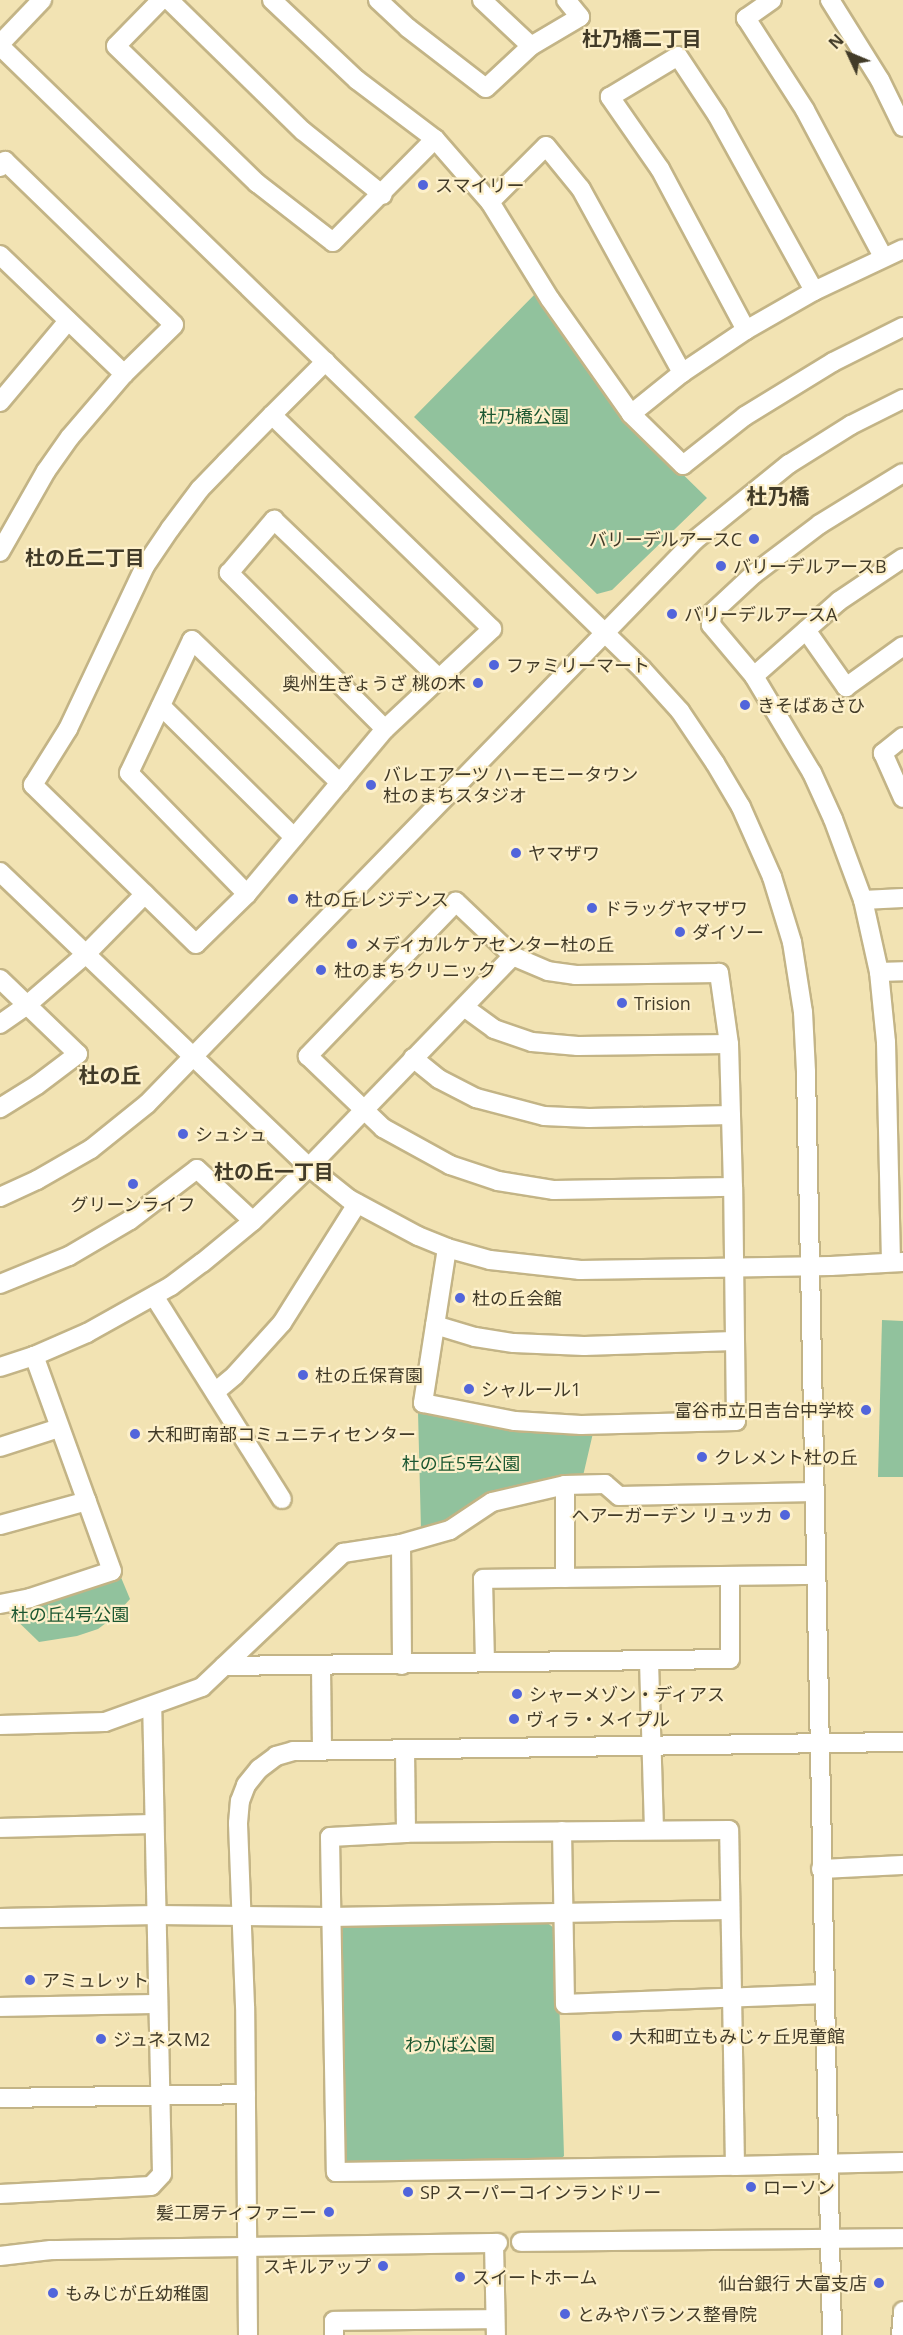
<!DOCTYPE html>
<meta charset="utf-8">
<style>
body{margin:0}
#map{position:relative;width:903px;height:2335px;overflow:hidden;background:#f2e3b3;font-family:"Open Sans","Noto Sans JP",sans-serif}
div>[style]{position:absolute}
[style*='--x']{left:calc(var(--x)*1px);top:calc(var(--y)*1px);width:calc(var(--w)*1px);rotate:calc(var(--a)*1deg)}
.green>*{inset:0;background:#91c29d}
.roads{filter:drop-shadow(2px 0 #c3b486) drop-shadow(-2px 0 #c3b486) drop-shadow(0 2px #c3b486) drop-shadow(0 -2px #c3b486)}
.minor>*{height:18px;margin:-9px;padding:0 9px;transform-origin:9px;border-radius:9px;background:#fff}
.dots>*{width:16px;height:16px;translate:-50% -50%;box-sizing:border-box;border:3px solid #fdf0ca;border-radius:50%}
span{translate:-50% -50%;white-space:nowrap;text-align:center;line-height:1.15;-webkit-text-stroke:4.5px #fdf0ca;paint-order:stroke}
.poi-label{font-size:18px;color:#423b28}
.left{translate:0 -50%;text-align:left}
.right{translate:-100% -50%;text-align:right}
.park-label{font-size:18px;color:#1c5731}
.neighbourhood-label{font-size:20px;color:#423b28;font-weight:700}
.quarter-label{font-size:21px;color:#423b28;font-weight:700}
.north{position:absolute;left:819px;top:24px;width:60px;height:60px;-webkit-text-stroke:4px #fdf0ca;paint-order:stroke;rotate:314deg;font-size:16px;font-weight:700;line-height:24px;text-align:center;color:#423b28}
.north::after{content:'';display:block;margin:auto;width:21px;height:27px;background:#423b28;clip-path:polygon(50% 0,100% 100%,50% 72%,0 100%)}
</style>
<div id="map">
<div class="green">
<i style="clip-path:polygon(538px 291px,582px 364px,613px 406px,707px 498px,612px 590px,597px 594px,414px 417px)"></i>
<i style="clip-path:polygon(882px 1320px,903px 1321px,903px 1477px,878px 1477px)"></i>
<i style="clip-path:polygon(418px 1412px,478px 1424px,535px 1432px,593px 1433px,583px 1476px,494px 1492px,466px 1507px,447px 1522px,421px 1530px)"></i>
<i style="clip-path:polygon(120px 1575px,130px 1599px,114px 1617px,98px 1629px,77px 1636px,39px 1642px,6px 1610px)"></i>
<i style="clip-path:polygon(543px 1920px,557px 1930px,564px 2156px,558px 2161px,347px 2166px,342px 2160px,337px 1932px,346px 1924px)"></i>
</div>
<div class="roads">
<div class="minor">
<i style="--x:161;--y:0;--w:64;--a:134.4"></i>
<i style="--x:116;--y:46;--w:197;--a:44.2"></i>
<i style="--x:257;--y:183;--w:96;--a:37.8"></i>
<i style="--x:333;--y:242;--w:145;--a:-45.3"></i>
<i style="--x:169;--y:0;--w:187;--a:44.4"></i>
<i style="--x:303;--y:131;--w:102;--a:38.7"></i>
<i style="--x:272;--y:0;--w:117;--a:43.3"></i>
<i style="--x:357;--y:80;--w:98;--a:37.1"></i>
<i style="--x:435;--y:139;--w:84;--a:48.9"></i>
<i style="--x:490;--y:202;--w:114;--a:58.3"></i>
<i style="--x:550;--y:299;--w:141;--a:54.8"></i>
<i style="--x:631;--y:414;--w:73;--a:44.4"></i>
<i style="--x:683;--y:465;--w:79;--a:-38.3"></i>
<i style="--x:745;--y:416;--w:103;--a:-31.5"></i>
<i style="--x:833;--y:362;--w:78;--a:-26.6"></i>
<i style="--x:378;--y:0;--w:41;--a:43"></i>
<i style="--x:408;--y:28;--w:98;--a:37.6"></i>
<i style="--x:486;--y:88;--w:62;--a:-43"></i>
<i style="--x:531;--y:46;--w:57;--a:-30.6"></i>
<i style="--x:580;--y:17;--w:22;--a:-129"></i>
<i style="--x:482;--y:0;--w:67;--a:43.2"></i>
<i style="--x:772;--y:0;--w:32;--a:145"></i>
<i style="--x:746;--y:18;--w:109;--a:57.3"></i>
<i style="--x:805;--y:110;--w:166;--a:62"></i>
<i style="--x:830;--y:0;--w:94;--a:58"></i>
<i style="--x:880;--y:80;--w:52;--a:63.9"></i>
<i style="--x:0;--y:44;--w:61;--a:-46.3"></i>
<i style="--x:0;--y:46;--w:895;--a:44.14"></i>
<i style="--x:642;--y:669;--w:57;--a:47.9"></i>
<i style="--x:680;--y:711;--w:63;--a:56.1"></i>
<i style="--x:715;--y:763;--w:51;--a:59.4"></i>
<i style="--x:741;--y:807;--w:77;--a:66.1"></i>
<i style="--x:772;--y:877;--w:68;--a:72.9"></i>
<i style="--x:792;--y:942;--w:71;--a:81.1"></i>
<i style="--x:803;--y:1012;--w:60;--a:87.1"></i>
<i style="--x:806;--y:1072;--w:1263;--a:88.82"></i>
<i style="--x:0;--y:167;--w:8;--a:-50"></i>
<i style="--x:5;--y:161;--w:235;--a:44.1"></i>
<i style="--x:174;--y:325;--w:70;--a:135.6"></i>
<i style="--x:124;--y:374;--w:83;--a:130.6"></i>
<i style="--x:70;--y:437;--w:42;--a:125.2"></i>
<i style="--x:46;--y:471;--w:93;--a:119.6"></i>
<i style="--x:490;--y:202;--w:79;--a:-45"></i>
<i style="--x:546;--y:146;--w:55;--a:50.9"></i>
<i style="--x:581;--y:189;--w:210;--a:61.2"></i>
<i style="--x:0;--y:255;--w:172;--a:43.8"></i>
<i style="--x:746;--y:330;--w:183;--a:-118.1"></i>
<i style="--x:660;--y:169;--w:88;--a:-124.8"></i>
<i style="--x:610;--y:97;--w:79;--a:-31.1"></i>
<i style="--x:678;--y:56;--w:71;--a:56.5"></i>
<i style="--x:717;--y:115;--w:201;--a:61.1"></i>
<i style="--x:0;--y:402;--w:106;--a:-50"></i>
<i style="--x:631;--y:414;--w:65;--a:-38.8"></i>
<i style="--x:682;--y:373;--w:77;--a:-33.9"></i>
<i style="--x:746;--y:330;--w:78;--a:-29.8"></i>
<i style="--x:814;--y:291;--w:98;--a:-25.3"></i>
<i style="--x:272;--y:415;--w:307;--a:44.2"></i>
<i style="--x:492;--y:629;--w:146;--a:136.9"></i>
<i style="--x:385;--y:729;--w:215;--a:129.9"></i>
<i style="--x:247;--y:894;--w:71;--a:135.6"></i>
<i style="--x:196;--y:944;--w:228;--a:-135.7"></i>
<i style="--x:33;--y:785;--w:66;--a:-58"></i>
<i style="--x:68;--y:729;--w:180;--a:-64.7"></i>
<i style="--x:145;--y:566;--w:45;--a:-56"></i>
<i style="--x:170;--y:529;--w:50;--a:-53.1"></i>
<i style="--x:200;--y:489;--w:37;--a:-46"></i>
<i style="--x:226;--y:462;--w:66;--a:-45.6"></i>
<i style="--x:272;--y:415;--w:76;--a:-45"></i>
<i style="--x:806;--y:630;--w:70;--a:54.9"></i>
<i style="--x:846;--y:687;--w:70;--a:-35.7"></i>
<i style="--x:754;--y:676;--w:113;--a:-41.4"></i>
<i style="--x:839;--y:601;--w:77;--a:-33.9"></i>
<i style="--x:161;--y:706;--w:187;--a:44.6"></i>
<i style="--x:385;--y:729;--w:221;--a:-135"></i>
<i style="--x:229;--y:573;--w:70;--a:-49.7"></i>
<i style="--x:274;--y:520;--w:228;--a:43.8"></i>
<i style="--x:903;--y:737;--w:26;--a:141"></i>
<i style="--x:883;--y:753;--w:49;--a:66"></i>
<i style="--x:0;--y:872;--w:427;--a:43.7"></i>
<i style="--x:309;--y:1167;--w:51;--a:38.7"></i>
<i style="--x:349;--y:1199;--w:78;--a:28.2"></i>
<i style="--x:418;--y:1236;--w:31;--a:22"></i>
<i style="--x:447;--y:1248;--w:45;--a:15.6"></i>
<i style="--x:490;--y:1260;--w:91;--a:6.3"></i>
<i style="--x:580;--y:1270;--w:251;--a:-0.9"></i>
<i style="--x:831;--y:1266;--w:72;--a:-3.2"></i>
<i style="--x:247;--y:894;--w:169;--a:-134.3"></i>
<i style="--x:129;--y:773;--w:147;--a:-64.7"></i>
<i style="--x:192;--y:640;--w:206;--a:44"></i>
<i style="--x:863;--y:900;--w:40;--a:-2.9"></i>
<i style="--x:879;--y:972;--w:24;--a:-2"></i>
<i style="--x:0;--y:979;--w:108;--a:43.9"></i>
<i style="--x:78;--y:1054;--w:51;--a:142.9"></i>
<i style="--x:37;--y:1085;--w:44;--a:148.1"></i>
<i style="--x:464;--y:1007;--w:37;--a:36"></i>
<i style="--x:494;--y:1029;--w:40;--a:18.9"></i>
<i style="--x:532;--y:1042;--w:46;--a:5"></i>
<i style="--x:578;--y:1046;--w:151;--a:-0.8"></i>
<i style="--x:0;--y:1024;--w:33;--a:-35"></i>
<i style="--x:27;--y:1005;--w:78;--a:-40.8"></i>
<i style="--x:86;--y:954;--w:84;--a:-45.5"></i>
<i style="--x:413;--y:1058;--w:33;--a:39"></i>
<i style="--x:439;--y:1079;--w:42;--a:27.2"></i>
<i style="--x:476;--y:1098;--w:70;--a:14.8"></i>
<i style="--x:544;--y:1116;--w:45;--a:2.5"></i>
<i style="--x:589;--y:1118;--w:142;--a:-1.2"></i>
<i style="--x:0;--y:1197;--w:41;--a:-24.7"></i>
<i style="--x:37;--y:1180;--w:62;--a:-29.9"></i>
<i style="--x:91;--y:1149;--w:72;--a:-38.8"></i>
<i style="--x:147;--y:1104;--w:786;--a:-45.82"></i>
<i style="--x:695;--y:540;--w:121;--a:-39"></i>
<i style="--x:789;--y:464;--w:73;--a:-32.2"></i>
<i style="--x:851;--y:425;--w:58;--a:-26.6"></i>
<i style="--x:447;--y:1248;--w:157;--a:98.8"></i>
<i style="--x:423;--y:1403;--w:94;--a:11.1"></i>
<i style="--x:515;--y:1421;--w:66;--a:3.5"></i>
<i style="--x:581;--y:1425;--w:155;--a:-1.5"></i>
<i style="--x:736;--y:1421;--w:234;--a:-90.7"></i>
<i style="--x:733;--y:1187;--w:143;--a:-91.6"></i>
<i style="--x:729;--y:1044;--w:72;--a:-98"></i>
<i style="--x:719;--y:973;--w:143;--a:179.2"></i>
<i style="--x:576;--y:975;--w:28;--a:-172"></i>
<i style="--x:548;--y:971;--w:38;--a:-157"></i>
<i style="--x:513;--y:956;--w:79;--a:-136.5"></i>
<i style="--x:456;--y:902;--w:214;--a:133.9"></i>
<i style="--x:308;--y:1056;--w:104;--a:43.8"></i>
<i style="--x:383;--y:1128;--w:77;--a:28.9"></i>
<i style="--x:450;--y:1165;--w:51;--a:18.4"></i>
<i style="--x:498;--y:1181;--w:57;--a:9.1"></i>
<i style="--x:554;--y:1190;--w:179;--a:-1"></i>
<i style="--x:891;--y:1262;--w:220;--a:-91.3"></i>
<i style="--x:886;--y:1042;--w:70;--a:-95.7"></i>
<i style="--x:879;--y:972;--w:74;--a:-102.5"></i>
<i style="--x:863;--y:900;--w:86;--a:-110.3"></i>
<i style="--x:833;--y:819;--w:51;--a:-114.5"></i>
<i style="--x:812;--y:773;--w:113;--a:-120.9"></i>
<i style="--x:754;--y:676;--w:67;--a:-130.1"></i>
<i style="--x:711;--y:625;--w:12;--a:-85"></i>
<i style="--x:712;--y:613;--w:57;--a:-42.9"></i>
<i style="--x:754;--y:574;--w:83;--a:-37.1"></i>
<i style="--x:820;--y:524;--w:97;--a:-31.6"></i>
<i style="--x:0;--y:1284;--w:74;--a:-22.1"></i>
<i style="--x:69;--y:1256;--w:71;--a:-30.5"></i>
<i style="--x:130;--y:1220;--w:84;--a:-37.3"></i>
<i style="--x:197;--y:1169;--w:76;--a:42.9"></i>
<i style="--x:154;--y:1296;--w:240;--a:57.8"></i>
<i style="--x:435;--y:1325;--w:42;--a:16.7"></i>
<i style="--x:475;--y:1337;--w:39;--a:9"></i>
<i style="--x:514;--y:1343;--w:70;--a:2.5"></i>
<i style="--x:584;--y:1346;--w:150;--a:-1.9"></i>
<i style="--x:0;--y:1367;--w:36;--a:-18"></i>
<i style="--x:34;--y:1356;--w:58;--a:-23.5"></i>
<i style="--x:87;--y:1333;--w:96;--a:-29.2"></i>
<i style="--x:171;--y:1286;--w:39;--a:-37"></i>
<i style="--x:202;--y:1263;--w:66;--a:-39.5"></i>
<i style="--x:253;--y:1221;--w:78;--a:-44"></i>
<i style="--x:309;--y:1167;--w:293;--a:-46"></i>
<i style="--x:215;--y:1392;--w:26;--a:-40"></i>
<i style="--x:235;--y:1375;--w:70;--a:-47.9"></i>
<i style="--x:282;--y:1323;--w:141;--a:-57.8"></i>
<i style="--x:0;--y:1447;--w:62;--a:-17.9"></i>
<i style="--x:565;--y:1485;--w:93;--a:90"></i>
<i style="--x:0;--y:1525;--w:90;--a:-15.4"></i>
<i style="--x:401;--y:1544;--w:121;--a:89.5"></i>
<i style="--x:0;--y:1604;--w:31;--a:-11"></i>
<i style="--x:30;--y:1598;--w:86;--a:-18.2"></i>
<i style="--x:112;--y:1571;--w:229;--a:-109.9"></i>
<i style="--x:649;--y:1661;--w:168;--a:88.3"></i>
<i style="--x:485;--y:1662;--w:83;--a:-91.4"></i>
<i style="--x:483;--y:1579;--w:332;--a:-0.7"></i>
<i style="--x:224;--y:1666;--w:506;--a:-0.79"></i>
<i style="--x:730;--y:1659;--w:82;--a:-90"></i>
<i style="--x:321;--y:1667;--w:84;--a:89.3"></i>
<i style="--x:0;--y:1725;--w:105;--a:-1.6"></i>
<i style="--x:105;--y:1722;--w:103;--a:-19.8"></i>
<i style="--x:202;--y:1687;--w:195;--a:-43.5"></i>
<i style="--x:343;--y:1553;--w:59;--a:-8.8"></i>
<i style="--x:401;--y:1544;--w:51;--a:-15.9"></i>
<i style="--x:450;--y:1530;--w:50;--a:-33.7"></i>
<i style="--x:492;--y:1502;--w:75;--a:-13.1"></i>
<i style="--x:565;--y:1485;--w:40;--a:-1.4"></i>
<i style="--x:605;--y:1484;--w:18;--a:41"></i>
<i style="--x:619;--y:1496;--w:196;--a:-1.2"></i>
<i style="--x:405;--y:1749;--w:84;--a:89.3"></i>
<i style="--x:0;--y:1828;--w:153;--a:-1.5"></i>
<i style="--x:562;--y:1831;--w:173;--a:89"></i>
<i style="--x:565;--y:2004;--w:259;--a:-2.2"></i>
<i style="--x:821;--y:1869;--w:82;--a:-2.8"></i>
<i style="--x:0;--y:1918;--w:157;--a:-1.1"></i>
<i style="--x:157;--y:1915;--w:173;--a:0.7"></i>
<i style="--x:330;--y:1917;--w:399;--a:-1"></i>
<i style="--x:0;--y:2007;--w:157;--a:-1.1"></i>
<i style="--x:0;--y:2098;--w:246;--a:-0.9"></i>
<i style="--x:735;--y:2166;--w:336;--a:-91"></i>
<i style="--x:729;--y:1830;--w:323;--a:179.5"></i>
<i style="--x:406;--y:1833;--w:76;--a:177"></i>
<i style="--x:330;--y:1837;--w:335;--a:89"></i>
<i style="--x:336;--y:2172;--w:399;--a:-0.9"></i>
<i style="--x:735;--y:2166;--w:168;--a:-1.4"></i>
<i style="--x:0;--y:2194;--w:151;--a:-3"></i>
<i style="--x:151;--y:2186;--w:16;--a:-47"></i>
<i style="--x:162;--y:2174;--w:467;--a:-91.2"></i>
<i style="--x:521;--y:2242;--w:382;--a:-0.6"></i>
<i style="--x:494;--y:2243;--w:92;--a:88.8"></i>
<i style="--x:0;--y:2256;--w:51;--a:-6.7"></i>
<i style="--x:51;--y:2250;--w:447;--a:-0.9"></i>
<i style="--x:248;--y:2335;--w:329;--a:-90.5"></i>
<i style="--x:245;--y:2006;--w:183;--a:-92.2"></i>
<i style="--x:238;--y:1823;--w:22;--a:-85"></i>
<i style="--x:240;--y:1801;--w:17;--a:-69"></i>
<i style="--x:246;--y:1785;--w:21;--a:-51"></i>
<i style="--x:259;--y:1769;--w:21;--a:-37"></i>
<i style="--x:276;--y:1756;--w:18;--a:-16"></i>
<i style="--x:293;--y:1751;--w:610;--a:-0.85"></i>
<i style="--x:334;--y:2335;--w:14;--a:-90"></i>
<i style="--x:334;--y:2321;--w:161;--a:-0.7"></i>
<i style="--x:901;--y:2335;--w:24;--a:-85"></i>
</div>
</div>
<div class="dots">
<i style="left:423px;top:185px;background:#5265db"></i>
<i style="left:754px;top:539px;background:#5265db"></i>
<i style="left:721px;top:566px;background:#5265db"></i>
<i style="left:672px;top:614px;background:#5265db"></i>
<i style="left:494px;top:665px;background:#5265db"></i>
<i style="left:478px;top:683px;background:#5265db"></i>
<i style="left:745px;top:705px;background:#5265db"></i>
<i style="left:371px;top:785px;background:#5265db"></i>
<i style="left:516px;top:853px;background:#5265db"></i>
<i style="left:293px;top:899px;background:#5265db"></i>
<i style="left:592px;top:908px;background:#5265db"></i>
<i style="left:680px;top:932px;background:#5265db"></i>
<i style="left:352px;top:944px;background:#5265db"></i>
<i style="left:321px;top:970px;background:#5265db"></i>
<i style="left:622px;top:1003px;background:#5265db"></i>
<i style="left:183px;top:1134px;background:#5265db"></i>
<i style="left:133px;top:1184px;background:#5265db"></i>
<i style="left:460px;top:1298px;background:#5265db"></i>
<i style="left:303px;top:1375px;background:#5265db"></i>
<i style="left:469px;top:1389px;background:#5265db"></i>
<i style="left:866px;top:1410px;background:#5265db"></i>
<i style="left:135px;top:1434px;background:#5265db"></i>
<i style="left:702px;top:1457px;background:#5265db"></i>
<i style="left:785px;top:1515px;background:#5265db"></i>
<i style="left:517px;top:1694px;background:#5265db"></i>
<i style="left:514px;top:1719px;background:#5265db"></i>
<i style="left:30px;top:1980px;background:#5265db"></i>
<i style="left:617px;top:2036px;background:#5265db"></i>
<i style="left:101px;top:2039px;background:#5265db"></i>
<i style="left:751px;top:2187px;background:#5265db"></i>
<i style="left:408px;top:2192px;background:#5265db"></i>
<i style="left:329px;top:2212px;background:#5265db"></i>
<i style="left:383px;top:2266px;background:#5265db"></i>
<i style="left:460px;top:2277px;background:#5265db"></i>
<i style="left:879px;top:2283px;background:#5265db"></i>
<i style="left:53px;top:2293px;background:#5265db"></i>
<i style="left:565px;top:2314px;background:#5265db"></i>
</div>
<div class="poi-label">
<span class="left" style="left:435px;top:185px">スマイリー</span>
<span class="right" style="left:742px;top:539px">バリーデルアースC</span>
<span class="left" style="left:733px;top:566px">バリーデルアースB</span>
<span class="left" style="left:684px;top:614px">バリーデルアースA</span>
<span class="left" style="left:506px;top:665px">ファミリーマート</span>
<span class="right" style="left:466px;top:683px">奥州生ぎょうざ 桃の木</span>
<span class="left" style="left:757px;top:705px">きそばあさひ</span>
<span class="left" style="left:383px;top:785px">バレエアーツ ハーモニータウン<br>杜のまちスタジオ</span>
<span class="left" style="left:528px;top:853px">ヤマザワ</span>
<span class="left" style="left:305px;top:899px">杜の丘レジデンス</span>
<span class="left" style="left:604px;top:908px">ドラッグヤマザワ</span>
<span class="left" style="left:692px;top:932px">ダイソー</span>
<span class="left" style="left:364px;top:944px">メディカルケアセンター杜の丘</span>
<span class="left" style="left:334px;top:970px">杜のまちクリニック</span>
<span class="left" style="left:634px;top:1003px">Trision</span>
<span class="left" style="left:195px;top:1134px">シュシュ</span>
<span style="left:133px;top:1204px">グリーンライフ</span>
<span class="left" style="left:472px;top:1298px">杜の丘会館</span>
<span class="left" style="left:315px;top:1375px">杜の丘保育園</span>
<span class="left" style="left:481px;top:1389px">シャルール1</span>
<span class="right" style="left:854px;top:1410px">富谷市立日吉台中学校</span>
<span class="left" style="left:147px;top:1434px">大和町南部コミュニティセンター</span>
<span class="left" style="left:714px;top:1457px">クレメント杜の丘</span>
<span class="right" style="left:773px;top:1515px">ヘアーガーデン リュッカ</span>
<span class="left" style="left:529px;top:1694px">シャーメゾン・ディアス</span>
<span class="left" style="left:526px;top:1719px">ヴィラ・メイプル</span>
<span class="left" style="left:42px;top:1980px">アミュレット</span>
<span class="left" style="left:629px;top:2036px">大和町立もみじヶ丘児童館</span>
<span class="left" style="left:113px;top:2039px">ジュネスM2</span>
<span class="left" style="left:763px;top:2187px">ローソン</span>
<span class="left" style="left:420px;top:2192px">SP スーパーコインランドリー</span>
<span class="right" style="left:317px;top:2212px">髪工房ティファニー</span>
<span class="right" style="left:371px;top:2266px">スキルアップ</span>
<span class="left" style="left:472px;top:2277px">スイートホーム</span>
<span class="right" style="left:867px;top:2283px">仙台銀行 大富支店</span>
<span class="left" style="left:65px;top:2293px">もみじが丘幼稚園</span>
<span class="left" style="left:577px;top:2314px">とみやバランス整骨院</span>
</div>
<div class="park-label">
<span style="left:524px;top:416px">杜乃橋公園</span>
<span style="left:461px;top:1463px">杜の丘5号公園</span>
<span style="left:70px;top:1614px">杜の丘4号公園</span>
<span style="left:450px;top:2044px">わかば公園</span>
</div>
<div class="neighbourhood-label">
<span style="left:642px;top:38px">杜乃橋二丁目</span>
<span style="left:85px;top:557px">杜の丘二丁目</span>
<span style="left:274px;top:1171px">杜の丘一丁目</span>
</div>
<div class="quarter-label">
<span style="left:778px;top:496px">杜乃橋</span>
<span style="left:110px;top:1075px">杜の丘</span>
</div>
<div class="north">N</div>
</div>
